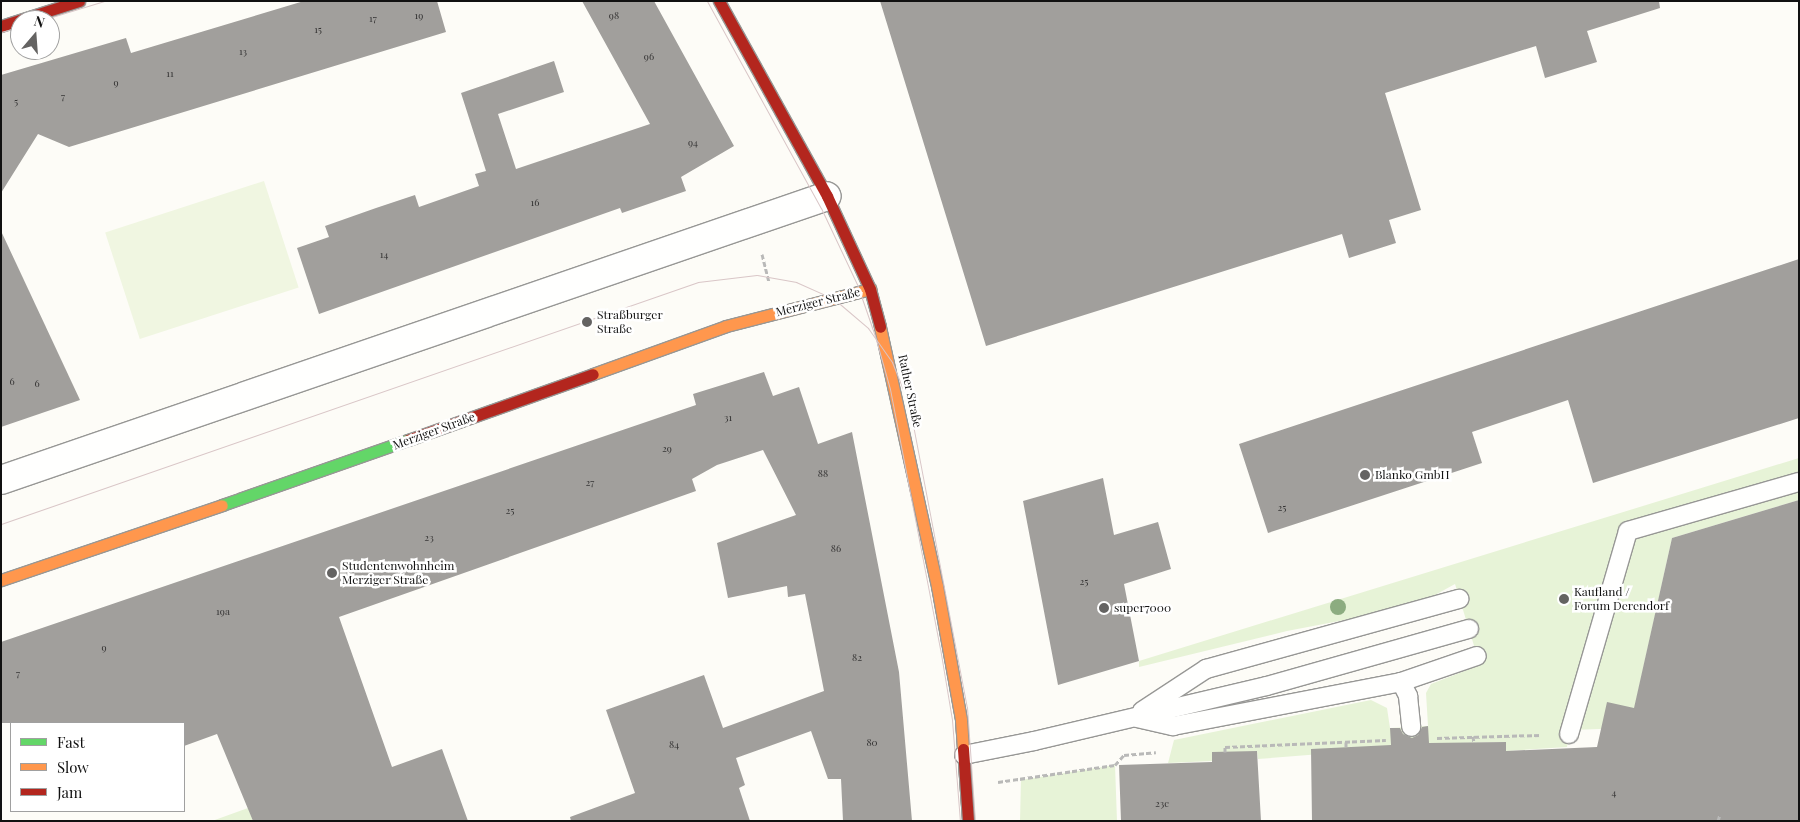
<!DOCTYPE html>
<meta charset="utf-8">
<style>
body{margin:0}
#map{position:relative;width:1800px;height:822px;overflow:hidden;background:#fdfcf7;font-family:"Playfair Display",serif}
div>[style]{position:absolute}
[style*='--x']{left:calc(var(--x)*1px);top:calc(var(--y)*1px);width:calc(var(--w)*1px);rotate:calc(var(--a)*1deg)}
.green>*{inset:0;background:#e7f3d7}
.pitch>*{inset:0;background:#f0f6e1;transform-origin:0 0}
.building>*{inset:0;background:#a19f9c}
.path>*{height:3px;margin-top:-1.5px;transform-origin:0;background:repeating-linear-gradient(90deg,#b9b9b8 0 5px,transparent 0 7.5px)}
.roads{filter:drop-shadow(1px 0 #979795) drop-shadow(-1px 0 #979795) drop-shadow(0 1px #979795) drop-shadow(0 -1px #979795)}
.lane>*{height:18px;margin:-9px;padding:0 9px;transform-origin:9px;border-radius:9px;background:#fffffe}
.street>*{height:28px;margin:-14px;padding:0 14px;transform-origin:14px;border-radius:14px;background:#fffffe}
.fast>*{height:11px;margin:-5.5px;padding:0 5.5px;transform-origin:5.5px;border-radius:5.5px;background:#63d668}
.slow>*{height:11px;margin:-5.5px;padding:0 5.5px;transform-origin:5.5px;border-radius:5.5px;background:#ff974d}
.jam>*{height:11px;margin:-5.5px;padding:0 5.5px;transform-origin:5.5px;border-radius:5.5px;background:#b3261e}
.tram>*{height:1px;margin:-0.5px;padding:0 0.5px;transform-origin:0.5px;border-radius:0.5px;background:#d9c6c7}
.trees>*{width:16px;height:16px;margin:-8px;border-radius:50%;background:#8cac80}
.dots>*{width:14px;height:14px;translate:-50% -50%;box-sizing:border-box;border:2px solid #fff;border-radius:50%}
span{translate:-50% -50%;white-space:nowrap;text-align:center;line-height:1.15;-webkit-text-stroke:5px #fff;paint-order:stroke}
.number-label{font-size:10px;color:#353434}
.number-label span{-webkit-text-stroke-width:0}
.street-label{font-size:12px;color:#111}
.poi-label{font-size:12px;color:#111}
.left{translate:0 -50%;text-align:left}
.frame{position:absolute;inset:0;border:2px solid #111;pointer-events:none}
.legend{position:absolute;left:10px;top:722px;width:175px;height:90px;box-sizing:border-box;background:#fff;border:1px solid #a0a0a0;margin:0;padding:6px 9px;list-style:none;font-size:15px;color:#111}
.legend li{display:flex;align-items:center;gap:10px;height:25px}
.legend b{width:25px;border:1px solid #a0a0a0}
.north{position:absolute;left:10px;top:10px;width:50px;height:50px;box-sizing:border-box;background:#fff;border:1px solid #a0a0a0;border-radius:50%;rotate:18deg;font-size:14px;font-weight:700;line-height:20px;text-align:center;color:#111}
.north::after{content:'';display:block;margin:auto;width:18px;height:22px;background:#646362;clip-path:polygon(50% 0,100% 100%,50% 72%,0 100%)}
</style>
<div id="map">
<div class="green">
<i style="clip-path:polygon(1799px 458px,1799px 500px,1672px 538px,1630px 728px,1570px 730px,1567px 747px,1506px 751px,1506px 742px,1461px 743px,1258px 759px,1257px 751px,1212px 761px,1168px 763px,1174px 740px,1371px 700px,1387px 708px,1390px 728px,1428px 726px,1426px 693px,1431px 684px,1480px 665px,1455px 584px,1435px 595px,1376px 614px,1287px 631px,1139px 667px,1139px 661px)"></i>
<i style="clip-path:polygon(1115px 765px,1117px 821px,1020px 821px,1021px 780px)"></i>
<i style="clip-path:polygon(248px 808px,253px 821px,212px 821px)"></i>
</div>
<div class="pitch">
<i style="left:264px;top:181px;width:112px;height:167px;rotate:72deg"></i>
</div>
<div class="building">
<i style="clip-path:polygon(304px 1px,437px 1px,446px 32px,69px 147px,38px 134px,1px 193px,1px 75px,126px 38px,131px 53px)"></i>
<i style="clip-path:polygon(582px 1px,654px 1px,734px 146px,681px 177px,686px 191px,622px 213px,620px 208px,319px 314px,297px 248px,329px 237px,325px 226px,376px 208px,415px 195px,419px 207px,479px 186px,475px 174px,486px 171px,461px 93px,554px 61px,564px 92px,498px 114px,516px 169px,650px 124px)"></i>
<i style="clip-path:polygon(880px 1px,1659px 1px,1660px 8px,1587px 31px,1597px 62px,1545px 78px,1536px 46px,1385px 93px,1421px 210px,1389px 220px,1396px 243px,1349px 258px,1342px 234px,986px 346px)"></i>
<i style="clip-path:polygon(1px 231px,80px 400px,1px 427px)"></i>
<i style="clip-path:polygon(1799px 259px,1799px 418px,1593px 483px,1568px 400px,1472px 432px,1482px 463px,1268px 533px,1239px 444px)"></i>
<i style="clip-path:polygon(764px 372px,773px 396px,799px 387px,818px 444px,852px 432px,899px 672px,912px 821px,843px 821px,841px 779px,828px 779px,811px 731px,736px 758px,745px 785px,739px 788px,750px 821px,571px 821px,570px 817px,635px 793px,606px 710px,704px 675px,723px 728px,824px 691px,805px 594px,788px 597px,787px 586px,728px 598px,717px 543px,796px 515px,763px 450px,717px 465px,692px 479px,696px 491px,339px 617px,392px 767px,442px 749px,468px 821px,253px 821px,217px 734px,184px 746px,184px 723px,1px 723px,1px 642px,696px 405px,693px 394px)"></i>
<i style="clip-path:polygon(1103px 478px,1114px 535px,1158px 522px,1171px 569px,1124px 584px,1139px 661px,1058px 685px,1023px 501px)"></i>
<i style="clip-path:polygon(1799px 500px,1799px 821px,1312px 821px,1311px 749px,1391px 745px,1390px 728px,1400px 728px,1403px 734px,1412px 738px,1418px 735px,1422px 727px,1428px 726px,1429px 743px,1506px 742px,1506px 751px,1597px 747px,1607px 702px,1634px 708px,1672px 538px)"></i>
<i style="clip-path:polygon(1257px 751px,1261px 821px,1121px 821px,1119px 765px,1212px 762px,1212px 752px)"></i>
</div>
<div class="path">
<i style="--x:762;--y:254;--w:29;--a:76"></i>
<i style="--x:1473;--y:736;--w:7;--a:82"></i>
<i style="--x:1437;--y:738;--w:104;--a:-1.7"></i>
<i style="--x:1225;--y:747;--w:161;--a:-2.5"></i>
<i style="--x:1346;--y:747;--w:5;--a:-90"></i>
<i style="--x:1225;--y:752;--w:5;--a:-90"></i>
<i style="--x:998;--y:782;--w:118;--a:-8.3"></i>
<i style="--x:1115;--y:765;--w:13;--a:-48"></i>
<i style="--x:1124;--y:755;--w:32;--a:-5"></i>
<i style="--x:1718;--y:821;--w:7;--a:-74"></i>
</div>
<div class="roads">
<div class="lane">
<i style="--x:1401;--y:682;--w:16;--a:63"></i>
<i style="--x:1408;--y:696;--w:31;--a:84"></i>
<i style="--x:1142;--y:711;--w:77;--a:-33.3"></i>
<i style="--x:1206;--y:669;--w:263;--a:-15.5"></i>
<i style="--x:1137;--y:718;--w:37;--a:13"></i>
<i style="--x:1173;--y:726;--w:232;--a:-10.9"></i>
<i style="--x:1401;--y:682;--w:80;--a:-18.9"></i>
<i style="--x:1569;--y:734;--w:211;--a:-73.8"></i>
<i style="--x:1628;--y:531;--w:178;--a:-16"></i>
<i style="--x:964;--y:755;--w:71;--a:-11.3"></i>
<i style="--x:1034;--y:741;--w:239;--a:-13.3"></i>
<i style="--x:1267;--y:686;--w:210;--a:-15.8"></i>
</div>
<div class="street">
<i style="--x:1;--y:480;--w:873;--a:-18.97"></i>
</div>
<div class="fast">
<i style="--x:222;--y:505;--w:197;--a:-19.3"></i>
</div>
<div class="slow">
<i style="--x:880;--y:327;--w:265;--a:77.6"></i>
<i style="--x:937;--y:586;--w:136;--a:79.8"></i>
<i style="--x:961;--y:720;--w:29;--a:86"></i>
<i style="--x:593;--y:374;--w:141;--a:-19.8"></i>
<i style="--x:726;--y:326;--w:149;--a:-14.4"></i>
<i style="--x:1;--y:580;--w:233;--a:-18.7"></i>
</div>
<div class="jam">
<i style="--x:719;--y:1;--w:223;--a:61"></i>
<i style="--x:827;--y:196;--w:102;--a:65.2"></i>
<i style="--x:870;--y:289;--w:39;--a:75"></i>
<i style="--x:1;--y:26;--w:82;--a:-17.8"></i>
<i style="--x:408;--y:440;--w:196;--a:-19.6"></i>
<i style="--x:963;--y:749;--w:72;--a:86"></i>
</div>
</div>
<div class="tram">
<i style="--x:707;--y:1;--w:236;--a:61.2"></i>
<i style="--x:821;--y:208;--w:84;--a:64.7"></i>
<i style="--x:857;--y:284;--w:55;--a:70.9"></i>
<i style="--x:875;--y:336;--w:55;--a:74.2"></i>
<i style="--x:890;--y:389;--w:264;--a:79.1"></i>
<i style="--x:940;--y:648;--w:73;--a:80.5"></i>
<i style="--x:952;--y:720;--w:101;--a:85.5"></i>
<i style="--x:42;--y:20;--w:65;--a:-17"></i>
<i style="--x:1;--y:32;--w:20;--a:-15"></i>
<i style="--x:1;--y:524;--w:738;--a:-19.15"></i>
<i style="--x:698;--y:282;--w:59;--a:-6.8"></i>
<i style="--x:757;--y:275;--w:40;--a:10"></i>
<i style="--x:796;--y:282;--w:42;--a:24.1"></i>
<i style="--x:834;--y:299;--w:45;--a:40.5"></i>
<i style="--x:868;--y:328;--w:42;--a:54.8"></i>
<i style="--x:892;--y:362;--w:45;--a:68"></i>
<i style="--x:909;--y:404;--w:309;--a:79.2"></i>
<i style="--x:967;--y:707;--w:114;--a:86"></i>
</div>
<div class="trees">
<i style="left:1338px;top:607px"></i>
</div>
<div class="dots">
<i style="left:587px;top:322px;background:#646362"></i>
<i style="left:1365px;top:475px;background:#646362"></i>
<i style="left:332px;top:573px;background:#646362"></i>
<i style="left:1564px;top:599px;background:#646362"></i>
<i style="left:1104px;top:608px;background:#646362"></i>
</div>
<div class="number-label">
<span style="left:419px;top:16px">19</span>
<span style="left:614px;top:16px">98</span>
<span style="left:373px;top:19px">17</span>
<span style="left:318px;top:30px">15</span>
<span style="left:243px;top:52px">13</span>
<span style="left:649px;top:57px">96</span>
<span style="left:170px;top:74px">11</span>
<span style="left:116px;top:83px">9</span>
<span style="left:63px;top:97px">7</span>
<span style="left:16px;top:102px">5</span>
<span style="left:693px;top:143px">94</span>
<span style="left:535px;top:203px">16</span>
<span style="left:384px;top:255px">14</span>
<span style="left:12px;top:382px">6</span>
<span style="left:37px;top:384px">6</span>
<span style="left:728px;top:418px">31</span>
<span style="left:667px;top:449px">29</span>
<span style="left:823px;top:474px">88</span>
<span style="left:590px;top:483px">27</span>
<span style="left:1282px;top:508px">25</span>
<span style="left:510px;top:511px">25</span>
<span style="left:429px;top:538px">23</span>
<span style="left:836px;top:549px">86</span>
<span style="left:1084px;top:582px">25</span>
<span style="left:223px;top:612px">19a</span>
<span style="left:104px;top:648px">9</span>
<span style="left:857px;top:658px">82</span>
<span style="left:18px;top:674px">7</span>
<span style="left:872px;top:743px">80</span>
<span style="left:674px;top:745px">84</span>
<span style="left:1614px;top:793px">4</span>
<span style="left:1162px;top:804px">23c</span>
</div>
<div class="street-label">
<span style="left:818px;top:302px;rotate:-14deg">Merziger Straße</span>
<span style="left:910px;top:391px;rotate:78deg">Rather Straße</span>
<span style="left:434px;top:431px;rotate:-20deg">Merziger Straße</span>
</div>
<div class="poi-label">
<span class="left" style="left:597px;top:322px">Straßburger<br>Straße</span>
<span class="left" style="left:1375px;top:475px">Blanko GmbH</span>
<span class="left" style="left:342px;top:573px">Studentenwohnheim<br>Merziger Straße</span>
<span class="left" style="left:1574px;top:599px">Kaufland /<br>Forum Derendorf</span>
<span class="left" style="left:1114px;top:608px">super7000</span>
</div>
<div class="frame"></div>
<ul class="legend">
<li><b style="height:6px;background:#63d668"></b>Fast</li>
<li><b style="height:6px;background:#ff974d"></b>Slow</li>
<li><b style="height:6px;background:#b3261e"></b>Jam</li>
</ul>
<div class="north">N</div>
</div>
